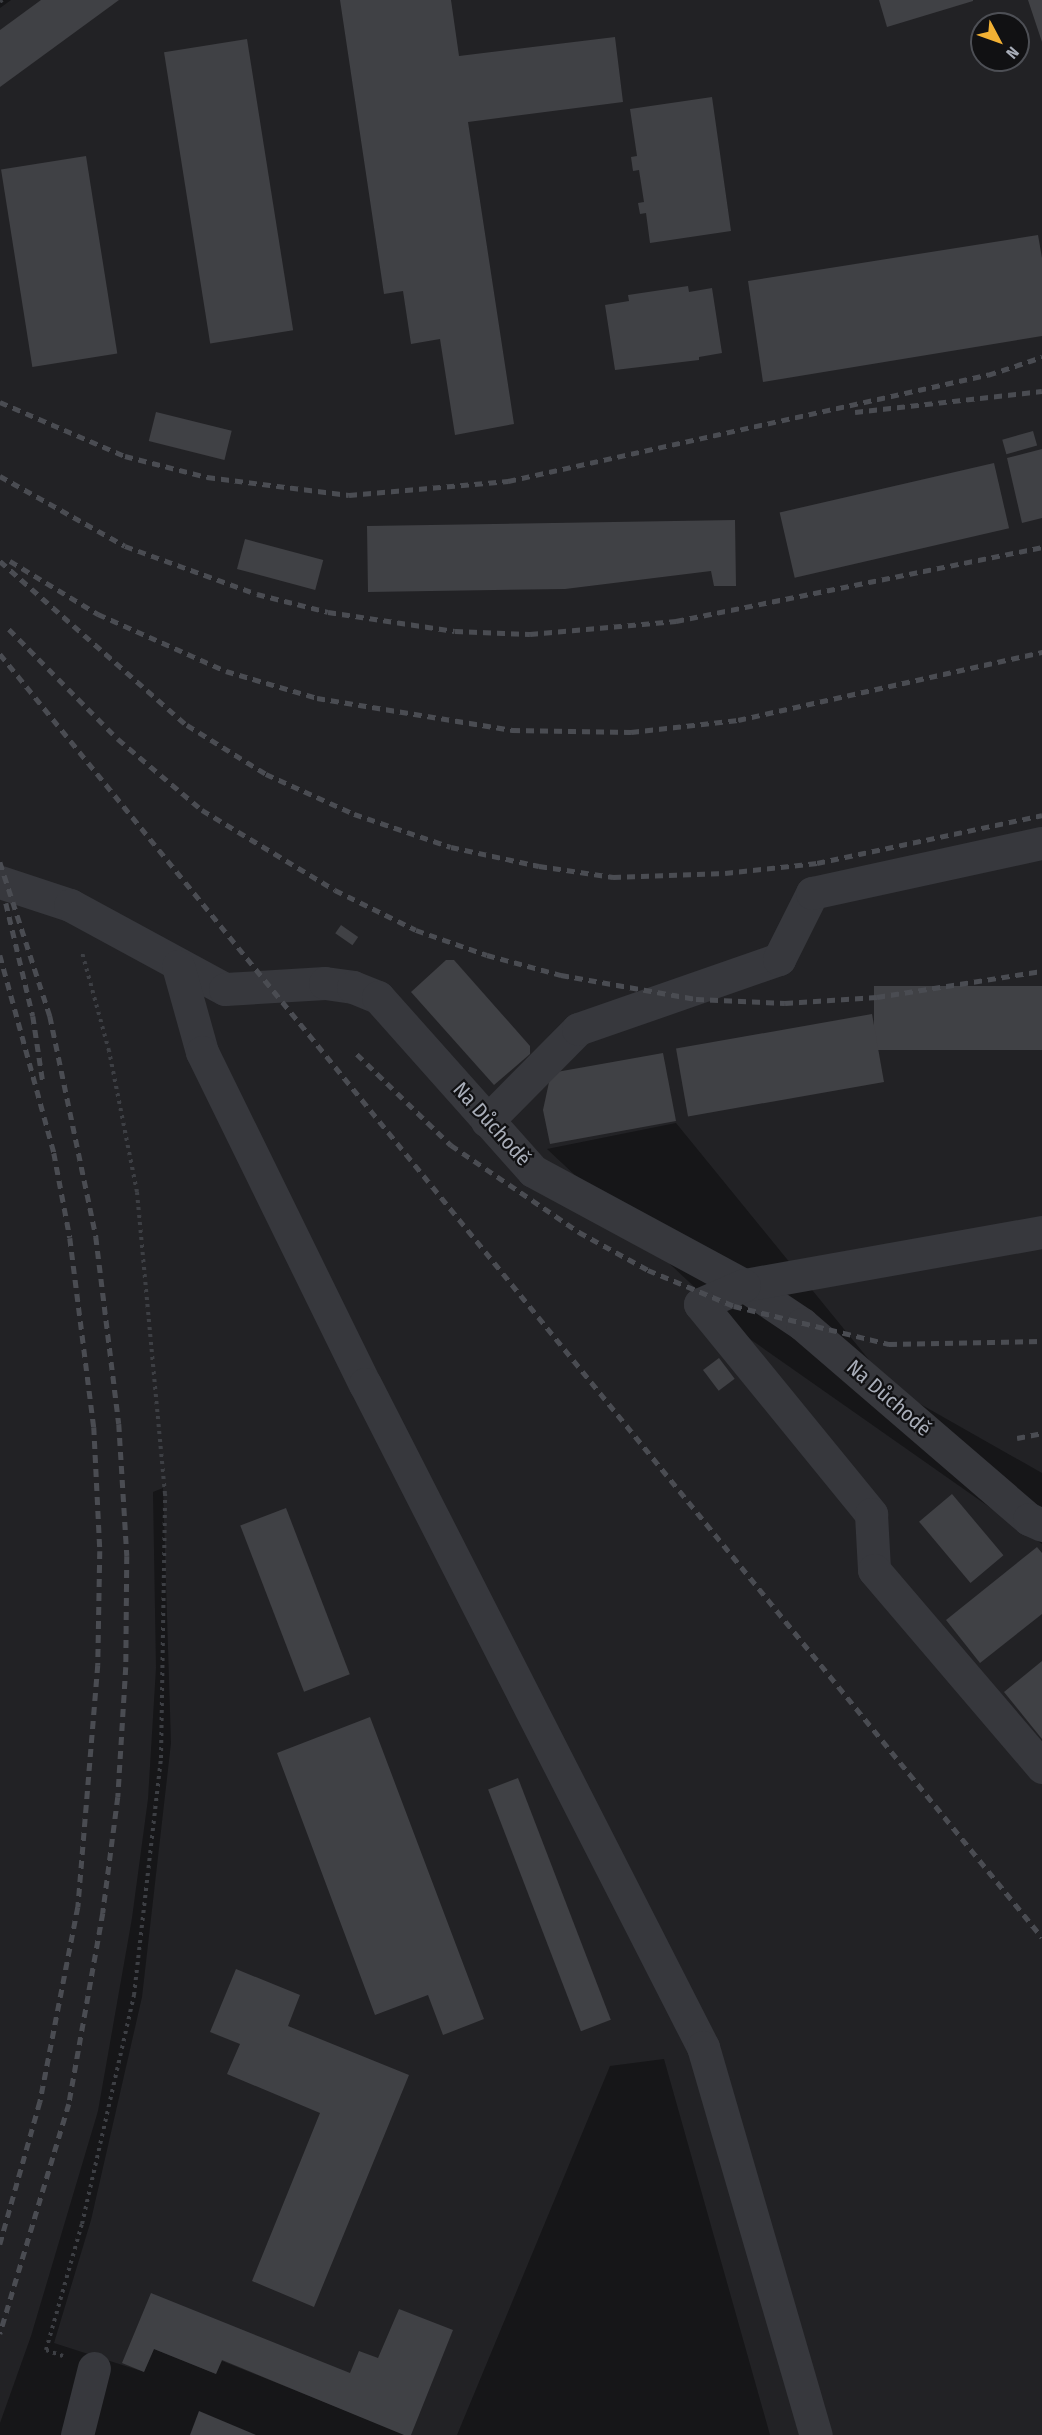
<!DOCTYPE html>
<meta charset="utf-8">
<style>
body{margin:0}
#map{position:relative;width:1042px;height:2435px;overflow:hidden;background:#161618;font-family:"Fira Sans Condensed",sans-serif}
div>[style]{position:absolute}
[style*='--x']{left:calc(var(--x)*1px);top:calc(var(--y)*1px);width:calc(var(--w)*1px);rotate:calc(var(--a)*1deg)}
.built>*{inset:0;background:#222225}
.building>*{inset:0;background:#404145;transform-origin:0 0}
.path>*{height:4px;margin-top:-2px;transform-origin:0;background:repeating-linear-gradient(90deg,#3d3f44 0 3px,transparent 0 7.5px)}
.minor>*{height:33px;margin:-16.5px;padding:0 16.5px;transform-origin:16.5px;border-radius:16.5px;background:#37383d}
.rail>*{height:4.5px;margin-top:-2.25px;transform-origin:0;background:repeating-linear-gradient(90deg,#4a4c52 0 8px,transparent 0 14px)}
span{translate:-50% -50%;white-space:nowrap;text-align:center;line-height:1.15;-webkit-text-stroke:4.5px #111113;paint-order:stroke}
.street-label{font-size:21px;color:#a8adb8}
.north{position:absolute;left:970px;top:12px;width:60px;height:60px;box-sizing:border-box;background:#111113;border:2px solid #4d4f55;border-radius:50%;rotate:131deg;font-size:16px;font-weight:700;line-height:24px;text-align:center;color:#a8adb8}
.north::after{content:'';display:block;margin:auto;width:21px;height:27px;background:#f2b134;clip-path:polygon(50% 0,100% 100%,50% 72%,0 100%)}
</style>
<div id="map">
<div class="built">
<i style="clip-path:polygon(evenodd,11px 0,1042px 0,1042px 1473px,892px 1388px,676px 1123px,547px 1149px,750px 1339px,1042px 1544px,1042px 2435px,770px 2435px,664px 2059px,610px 2066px,457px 2435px,406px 2435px,222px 2361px,216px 2374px,154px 2349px,144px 2372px,54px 2343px,91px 2220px,142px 1997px,171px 1743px,163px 1488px,153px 1492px,156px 1668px,148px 1799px,132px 1918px,98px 2111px,31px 2336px,0 2423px,0 8px,11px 0,982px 24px,1018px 24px,1018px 60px,982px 60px,982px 24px)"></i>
</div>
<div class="building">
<i style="clip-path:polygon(41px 0,119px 0,0 87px,0 30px)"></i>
<i style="clip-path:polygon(340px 0,451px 0,459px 56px,615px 37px,623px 102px,468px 122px,514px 424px,455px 435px,440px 339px,411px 344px,403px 291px,384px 294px)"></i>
<i style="clip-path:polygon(879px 0,973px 0,973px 1px,887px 27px)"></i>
<i style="clip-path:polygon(1028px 0,1042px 0,1042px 42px)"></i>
<i style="left:247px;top:39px;width:295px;height:84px;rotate:81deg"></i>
<i style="clip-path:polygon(712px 97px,731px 231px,650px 243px,646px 213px,640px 214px,638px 203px,644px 202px,639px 170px,633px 171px,631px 157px,637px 156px,630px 109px)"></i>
<i style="left:86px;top:156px;width:200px;height:86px;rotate:81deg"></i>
<i style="clip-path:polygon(1038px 235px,1042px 258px,1042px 336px,763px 382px,748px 281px)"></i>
<i style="clip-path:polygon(688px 286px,689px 292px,712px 288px,722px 353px,699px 357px,699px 360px,615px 370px,605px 305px,629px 301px,628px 295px)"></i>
<i style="left:156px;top:412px;width:78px;height:30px;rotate:14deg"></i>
<i style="left:1033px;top:431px;width:15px;height:32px;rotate:74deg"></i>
<i style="clip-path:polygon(1042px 449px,1042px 518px,1022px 523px,1007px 458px)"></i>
<i style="left:994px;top:463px;width:67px;height:220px;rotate:77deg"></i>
<i style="clip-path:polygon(735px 520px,736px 586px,714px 586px,711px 571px,565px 589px,368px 592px,367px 526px)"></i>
<i style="left:245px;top:539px;width:81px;height:31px;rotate:15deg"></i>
<i style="left:341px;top:925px;width:21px;height:10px;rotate:35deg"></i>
<i style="clip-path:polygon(446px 960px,454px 960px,530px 1046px,530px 1054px,494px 1085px,411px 992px)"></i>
<i style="left:1042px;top:986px;width:64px;height:168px;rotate:90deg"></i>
<i style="left:872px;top:1014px;width:69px;height:199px;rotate:80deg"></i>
<i style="clip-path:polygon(663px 1053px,676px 1121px,550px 1144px,543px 1110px,551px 1073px)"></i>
<i style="left:719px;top:1358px;width:26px;height:20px;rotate:53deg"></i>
<i style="left:952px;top:1494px;width:80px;height:43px;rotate:50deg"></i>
<i style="left:286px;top:1508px;width:178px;height:49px;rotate:69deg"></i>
<i style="clip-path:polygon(1037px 1547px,1042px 1553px,1042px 1614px,980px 1663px,946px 1620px)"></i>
<i style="clip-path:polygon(1042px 1661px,1042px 1739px,1004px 1692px)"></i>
<i style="clip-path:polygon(370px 1717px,484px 2019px,443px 2035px,428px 1995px,375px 2015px,277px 1753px)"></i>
<i style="left:518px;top:1778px;width:259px;height:32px;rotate:69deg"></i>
<i style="clip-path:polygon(236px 1969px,300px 1995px,288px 2026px,409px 2075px,314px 2307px,252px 2281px,320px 2113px,227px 2074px,240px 2044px,210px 2032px)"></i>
<i style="clip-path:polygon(151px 2293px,350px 2373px,359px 2351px,378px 2358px,399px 2309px,453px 2330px,411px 2435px,404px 2435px,222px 2360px,216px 2374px,154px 2349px,144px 2372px,122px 2363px)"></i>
<i style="clip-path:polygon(199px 2411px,256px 2435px,190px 2435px)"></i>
</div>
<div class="path">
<i style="--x:0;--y:2;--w:3;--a:-45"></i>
<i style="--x:63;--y:2356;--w:18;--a:-161"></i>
<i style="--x:46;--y:2350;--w:131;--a:-74.1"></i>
<i style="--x:82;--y:2224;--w:235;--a:-77.2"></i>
<i style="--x:134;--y:1995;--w:239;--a:-83.5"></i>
<i style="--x:161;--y:1758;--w:264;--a:-89.1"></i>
<i style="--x:165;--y:1494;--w:303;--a:-95.3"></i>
<i style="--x:137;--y:1192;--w:144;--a:-101.2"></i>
<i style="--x:109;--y:1051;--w:103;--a:-105.3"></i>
</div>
<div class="minor">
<i style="--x:0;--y:882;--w:74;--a:18.2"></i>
<i style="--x:70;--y:905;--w:176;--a:28.5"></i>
<i style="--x:225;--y:989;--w:100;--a:-3.4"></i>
<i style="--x:325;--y:983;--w:28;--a:8"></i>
<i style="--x:353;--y:987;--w:27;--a:22"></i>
<i style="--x:378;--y:997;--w:233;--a:48.3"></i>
<i style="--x:533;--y:1171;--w:240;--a:28.4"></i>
<i style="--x:744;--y:1285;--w:70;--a:33.9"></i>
<i style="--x:802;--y:1324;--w:299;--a:40.7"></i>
<i style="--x:1029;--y:1519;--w:14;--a:25"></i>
<i style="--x:178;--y:966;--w:89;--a:74.4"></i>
<i style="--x:202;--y:1052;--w:370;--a:63.9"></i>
<i style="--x:365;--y:1384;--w:744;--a:62.99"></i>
<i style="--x:703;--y:2047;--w:404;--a:73.8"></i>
<i style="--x:487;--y:1121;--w:129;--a:-45.3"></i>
<i style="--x:578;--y:1029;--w:213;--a:-19.2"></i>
<i style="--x:779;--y:959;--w:74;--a:-63.4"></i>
<i style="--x:812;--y:893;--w:235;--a:-12.3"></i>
<i style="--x:1042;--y:1232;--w:303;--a:169.9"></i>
<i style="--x:744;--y:1285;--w:48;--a:156.6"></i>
<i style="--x:700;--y:1304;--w:271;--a:50.8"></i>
<i style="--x:871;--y:1514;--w:56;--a:86.9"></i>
<i style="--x:874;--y:1570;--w:259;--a:49.5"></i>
<i style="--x:77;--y:2435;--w:69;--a:-75.8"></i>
</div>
<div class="rail">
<i style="--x:0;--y:402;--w:136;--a:23.4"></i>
<i style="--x:125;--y:456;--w:85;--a:14.4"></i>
<i style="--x:207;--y:477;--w:143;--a:7.2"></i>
<i style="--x:349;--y:495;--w:160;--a:-5"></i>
<i style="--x:508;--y:481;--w:492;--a:-12.5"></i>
<i style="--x:988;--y:375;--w:57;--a:-18.4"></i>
<i style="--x:855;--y:412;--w:188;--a:-6.4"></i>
<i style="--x:0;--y:476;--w:143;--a:29.2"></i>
<i style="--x:125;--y:546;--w:140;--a:20"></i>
<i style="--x:257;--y:594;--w:73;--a:14.2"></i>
<i style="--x:328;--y:612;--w:128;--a:8.5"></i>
<i style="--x:455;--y:631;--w:75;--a:2.3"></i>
<i style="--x:530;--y:634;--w:147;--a:-5.1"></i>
<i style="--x:676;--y:621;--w:373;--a:-11.4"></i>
<i style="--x:0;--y:561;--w:249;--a:41.3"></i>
<i style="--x:187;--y:725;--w:93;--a:31.8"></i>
<i style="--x:266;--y:774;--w:97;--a:24.4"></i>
<i style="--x:354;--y:814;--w:102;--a:18.8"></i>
<i style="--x:451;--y:847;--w:90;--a:12.2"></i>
<i style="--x:539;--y:866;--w:75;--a:8.5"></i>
<i style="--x:613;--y:877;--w:112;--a:-2"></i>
<i style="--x:725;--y:873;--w:93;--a:-6.2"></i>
<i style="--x:817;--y:863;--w:230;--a:-12"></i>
<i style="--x:10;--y:561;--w:103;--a:31.1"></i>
<i style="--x:98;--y:614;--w:140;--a:24"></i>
<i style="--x:226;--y:671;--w:95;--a:16.5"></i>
<i style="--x:317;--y:698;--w:198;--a:9.3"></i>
<i style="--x:512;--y:730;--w:119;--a:1"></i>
<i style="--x:631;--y:732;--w:108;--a:-6.4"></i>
<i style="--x:738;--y:720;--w:312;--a:-12.6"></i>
<i style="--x:9;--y:629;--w:155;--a:45.3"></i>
<i style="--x:118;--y:739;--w:110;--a:40.2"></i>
<i style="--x:202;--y:810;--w:155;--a:31"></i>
<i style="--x:335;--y:890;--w:90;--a:26.3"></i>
<i style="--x:416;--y:930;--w:75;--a:19.4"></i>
<i style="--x:487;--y:955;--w:77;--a:15.1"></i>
<i style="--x:561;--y:975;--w:137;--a:10.1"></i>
<i style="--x:696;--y:999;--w:89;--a:2.6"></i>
<i style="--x:785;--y:1003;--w:92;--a:-3.7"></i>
<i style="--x:877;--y:997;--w:167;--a:-9"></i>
<i style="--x:0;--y:654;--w:1653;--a:50.92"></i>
<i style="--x:0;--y:862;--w:162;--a:72"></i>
<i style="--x:50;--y:1016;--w:226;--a:78.2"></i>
<i style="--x:96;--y:1237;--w:188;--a:83"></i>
<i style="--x:119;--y:1424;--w:132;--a:86.5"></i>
<i style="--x:127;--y:1556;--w:111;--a:90.5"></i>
<i style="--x:126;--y:1667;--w:130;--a:93.5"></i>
<i style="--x:118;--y:1797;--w:117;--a:97.4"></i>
<i style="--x:103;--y:1913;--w:194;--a:100.1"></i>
<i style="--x:69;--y:2104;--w:240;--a:106.7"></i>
<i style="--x:6;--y:903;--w:116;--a:76.6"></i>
<i style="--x:33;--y:1016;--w:67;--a:81.4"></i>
<i style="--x:0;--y:955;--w:205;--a:74.7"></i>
<i style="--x:54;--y:1153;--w:86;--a:79.3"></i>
<i style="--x:70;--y:1238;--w:191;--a:82.8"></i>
<i style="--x:94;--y:1427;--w:124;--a:87.2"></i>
<i style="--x:100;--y:1551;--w:114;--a:91"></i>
<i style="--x:98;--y:1665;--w:243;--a:94.7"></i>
<i style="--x:78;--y:1907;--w:199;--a:101"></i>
<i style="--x:40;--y:2102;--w:148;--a:105.7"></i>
<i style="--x:357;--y:1054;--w:131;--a:44.1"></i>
<i style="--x:451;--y:1145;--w:155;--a:34.2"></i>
<i style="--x:579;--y:1232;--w:79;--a:28.8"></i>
<i style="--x:648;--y:1270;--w:93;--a:22.7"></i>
<i style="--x:734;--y:1306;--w:160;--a:13.8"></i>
<i style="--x:889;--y:1344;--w:153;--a:-1.1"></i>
<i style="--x:1017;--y:1438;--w:25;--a:-11"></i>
</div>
<div class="street-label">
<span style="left:492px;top:1124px;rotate:48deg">Na Důchodě</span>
<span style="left:889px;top:1398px;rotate:41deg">Na Důchodě</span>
</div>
<div class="north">N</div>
</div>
